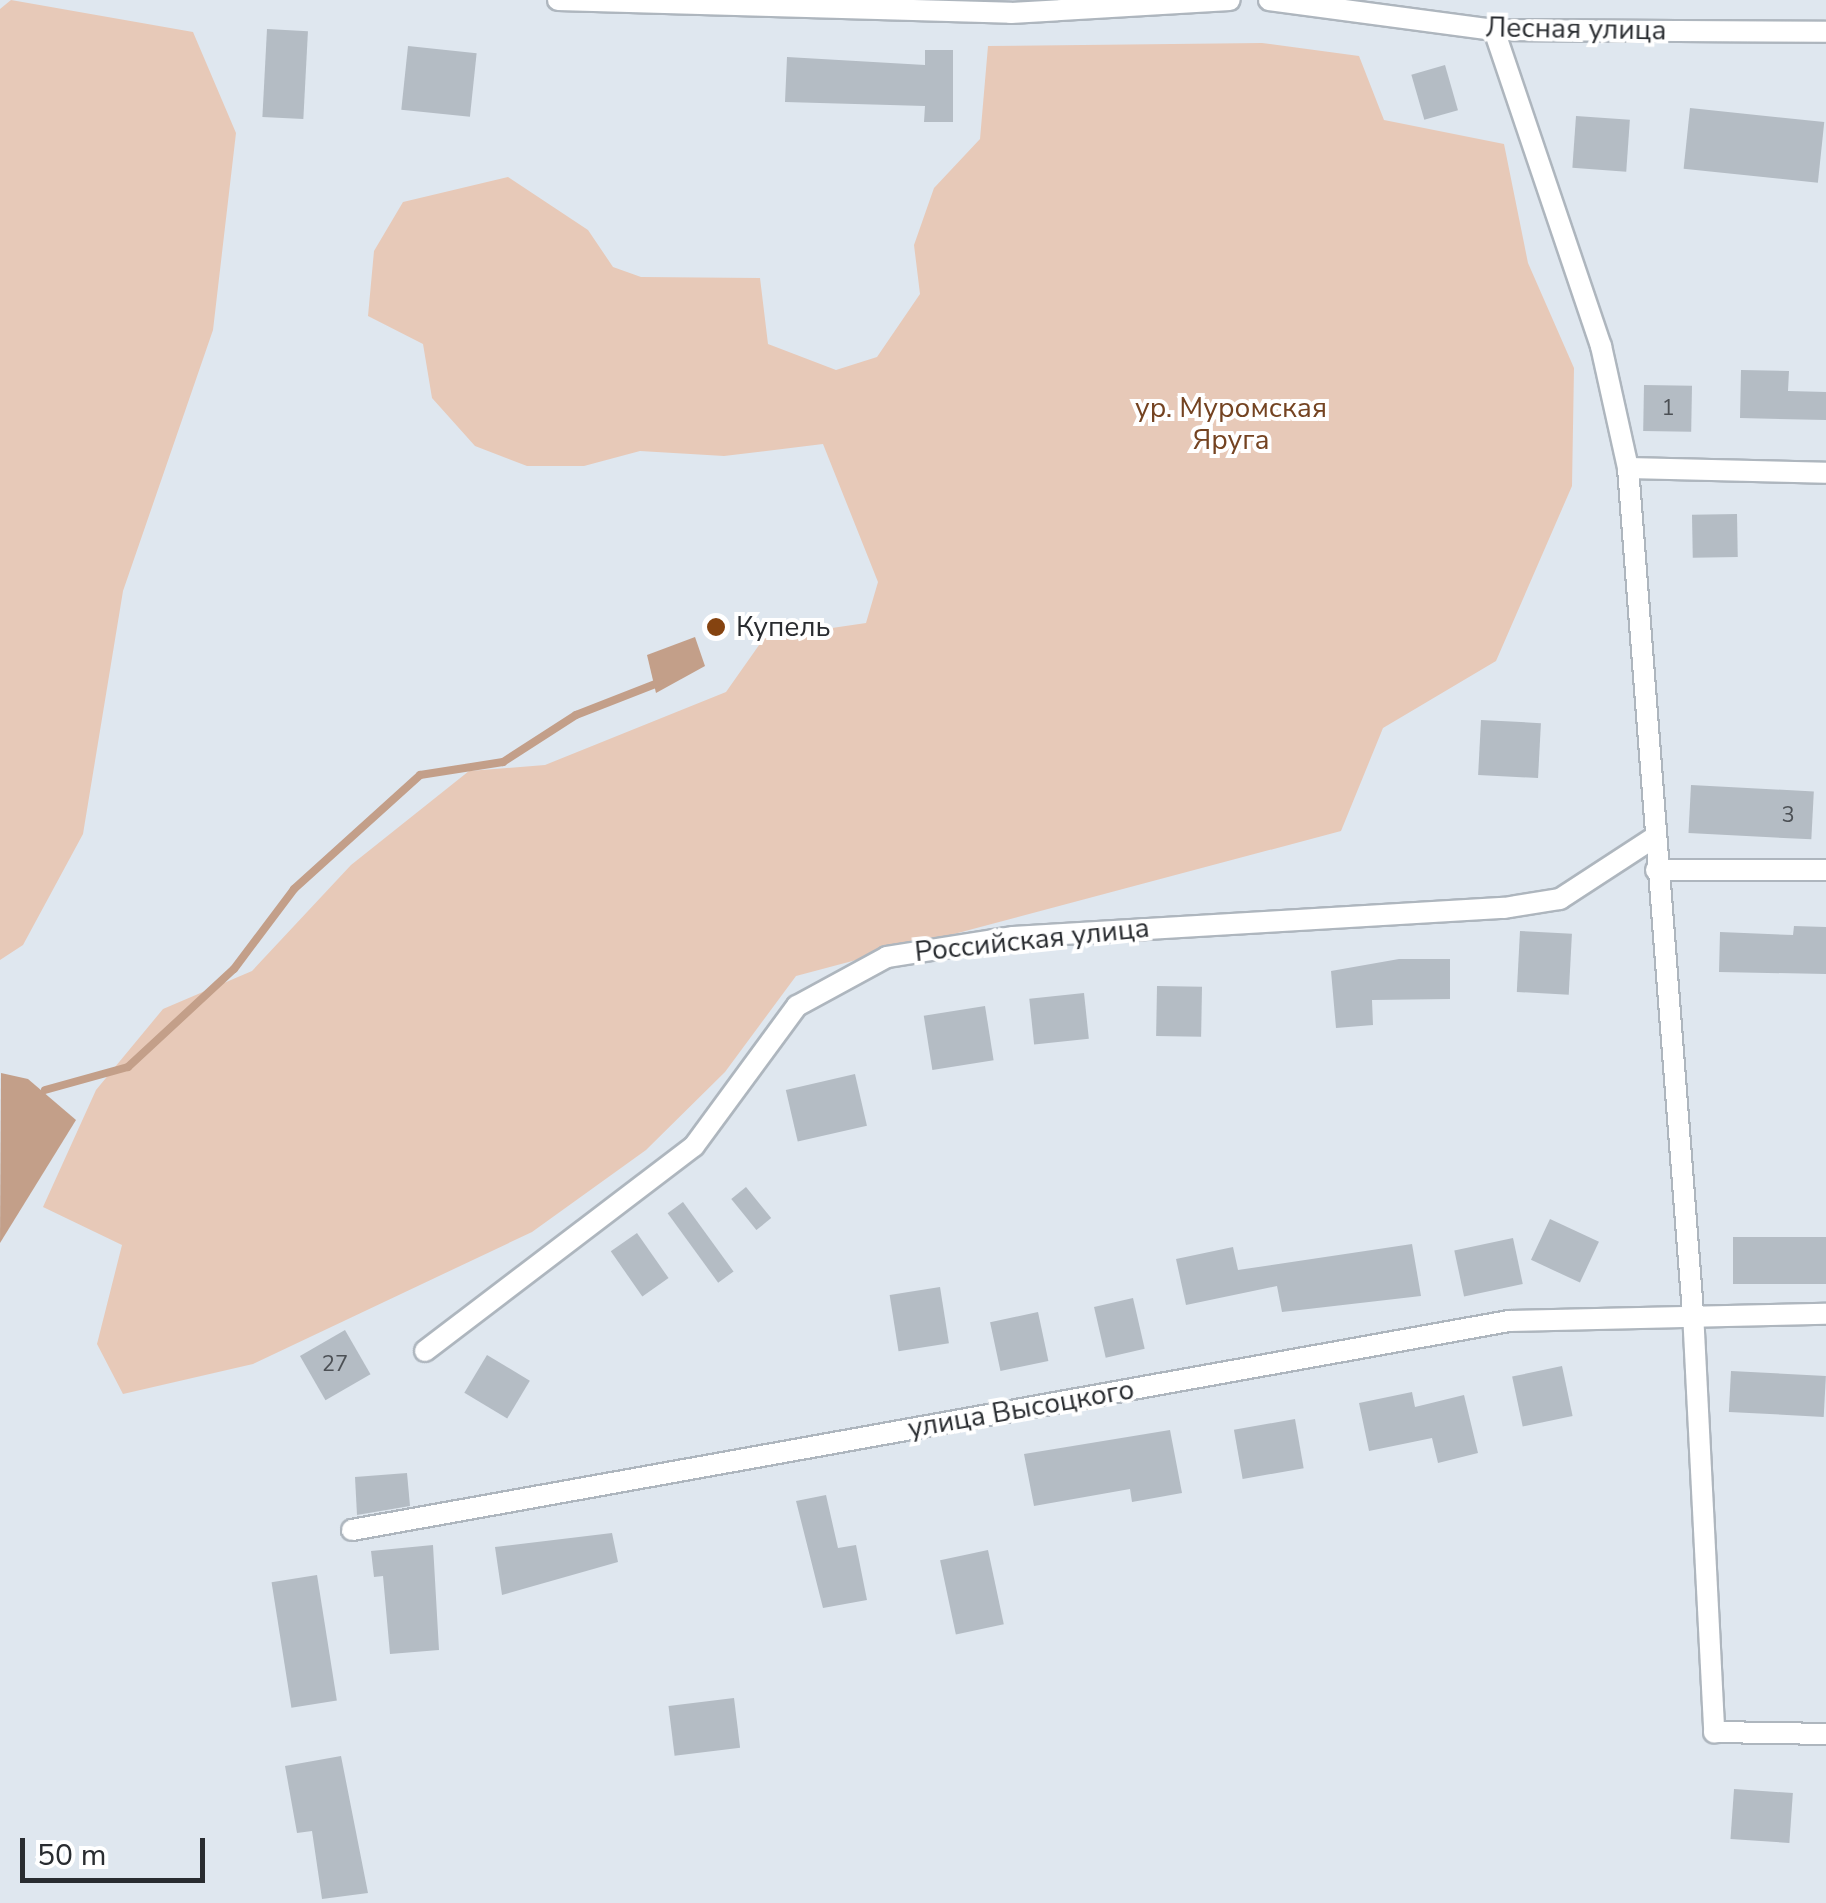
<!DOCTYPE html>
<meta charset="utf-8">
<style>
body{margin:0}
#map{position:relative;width:1826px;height:1903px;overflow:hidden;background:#dfe7ef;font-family:"Nunito Sans",sans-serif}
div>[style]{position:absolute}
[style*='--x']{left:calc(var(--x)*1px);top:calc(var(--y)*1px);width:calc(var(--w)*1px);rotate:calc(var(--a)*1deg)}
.green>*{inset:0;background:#e7c9b8}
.water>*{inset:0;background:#c39f89}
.stream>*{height:8px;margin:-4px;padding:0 4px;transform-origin:4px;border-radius:4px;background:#c39f89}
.building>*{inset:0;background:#b4bcc4;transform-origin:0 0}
.roads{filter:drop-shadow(2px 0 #aeb6be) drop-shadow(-2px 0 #aeb6be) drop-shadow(0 2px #aeb6be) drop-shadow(0 -2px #aeb6be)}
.street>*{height:20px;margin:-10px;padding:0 10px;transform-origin:10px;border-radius:10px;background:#fff}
.dots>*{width:28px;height:28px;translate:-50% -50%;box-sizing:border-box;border:5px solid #fff;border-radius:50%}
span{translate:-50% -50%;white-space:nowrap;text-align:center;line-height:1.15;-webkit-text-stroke:8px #fff;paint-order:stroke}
.number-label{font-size:22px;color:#4c5055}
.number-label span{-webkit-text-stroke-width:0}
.street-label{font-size:28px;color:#292c30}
.park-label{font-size:28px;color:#744321}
.poi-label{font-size:28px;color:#292c30}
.left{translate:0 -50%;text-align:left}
.scale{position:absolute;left:20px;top:1838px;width:185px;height:45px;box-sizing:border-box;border:5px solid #292c30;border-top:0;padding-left:12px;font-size:30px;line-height:35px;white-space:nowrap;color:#292c30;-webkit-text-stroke:8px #fff;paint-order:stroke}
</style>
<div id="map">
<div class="green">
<i style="clip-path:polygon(11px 0,193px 32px,236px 133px,213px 330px,123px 591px,83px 834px,23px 945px,0 960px,0 9px)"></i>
<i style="clip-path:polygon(1262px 43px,1359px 56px,1384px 120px,1504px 144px,1528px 263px,1574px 368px,1572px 486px,1496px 661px,1383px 728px,1341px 831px,796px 976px,725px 1072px,646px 1150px,532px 1232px,253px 1364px,123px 1394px,97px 1344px,122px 1245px,43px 1207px,96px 1090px,163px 1009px,252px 971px,351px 865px,469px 771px,545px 765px,726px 692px,764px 638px,866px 623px,878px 582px,823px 444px,724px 456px,640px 451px,584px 466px,527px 466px,475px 446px,432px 398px,423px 344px,368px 316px,374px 251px,403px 202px,508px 177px,588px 230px,613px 267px,641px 277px,760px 278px,768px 344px,836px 370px,877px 357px,920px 294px,914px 245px,934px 188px,980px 139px,988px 46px)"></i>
</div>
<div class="water">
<i style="clip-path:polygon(695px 637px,705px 666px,656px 693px,647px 655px)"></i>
<i style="clip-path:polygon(1px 1073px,28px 1079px,76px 1120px,0 1243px)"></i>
</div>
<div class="stream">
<i style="--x:45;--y:1090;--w:86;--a:-15.5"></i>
<i style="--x:128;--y:1067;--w:144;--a:-42.8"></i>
<i style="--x:234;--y:969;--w:100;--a:-53.1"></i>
<i style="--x:294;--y:889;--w:170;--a:-42.1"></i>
<i style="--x:420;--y:775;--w:84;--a:-8.9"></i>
<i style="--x:503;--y:762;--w:87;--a:-32.8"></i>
<i style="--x:576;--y:715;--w:90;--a:-21.4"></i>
</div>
<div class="building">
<i style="left:267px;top:29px;width:41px;height:88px;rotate:3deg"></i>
<i style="left:408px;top:46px;width:69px;height:64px;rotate:6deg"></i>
<i style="clip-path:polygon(925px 50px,953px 50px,953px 122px,924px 122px,925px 106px,785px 102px,787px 57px,925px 65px)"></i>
<i style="left:1445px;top:65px;width:47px;height:35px;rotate:74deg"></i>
<i style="left:1690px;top:108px;width:135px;height:61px;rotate:6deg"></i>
<i style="left:1576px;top:116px;width:54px;height:52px;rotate:4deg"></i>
<i style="clip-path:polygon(1741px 370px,1789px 371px,1788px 391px,1826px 392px,1826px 420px,1740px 418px)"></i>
<i style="left:1644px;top:385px;width:48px;height:46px;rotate:1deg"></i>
<i style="left:1737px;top:514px;width:43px;height:45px;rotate:89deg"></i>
<i style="left:1481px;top:720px;width:60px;height:55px;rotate:3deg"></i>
<i style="left:1691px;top:785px;width:123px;height:48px;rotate:3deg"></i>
<i style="clip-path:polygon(1794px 926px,1826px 927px,1826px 974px,1719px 972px,1720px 932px,1793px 935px)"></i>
<i style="left:1520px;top:931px;width:52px;height:61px;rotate:3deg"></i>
<i style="clip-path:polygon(1399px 959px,1450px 959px,1450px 999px,1372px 1000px,1373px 1025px,1336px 1028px,1331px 971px)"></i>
<i style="left:1157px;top:986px;width:45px;height:50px;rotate:1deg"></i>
<i style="left:1084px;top:993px;width:46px;height:55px;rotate:84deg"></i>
<i style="left:985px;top:1006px;width:55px;height:62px;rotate:81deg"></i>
<i style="left:855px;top:1074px;width:53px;height:71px;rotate:77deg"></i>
<i style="left:746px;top:1187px;width:40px;height:19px;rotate:51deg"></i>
<i style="left:683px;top:1202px;width:86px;height:19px;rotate:54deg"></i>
<i style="left:1550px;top:1219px;width:54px;height:45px;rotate:25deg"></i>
<i style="left:637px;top:1233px;width:55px;height:32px;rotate:55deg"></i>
<i style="left:1733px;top:1237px;width:93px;height:47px"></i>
<i style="left:1513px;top:1238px;width:47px;height:60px;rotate:78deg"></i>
<i style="clip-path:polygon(1412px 1244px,1421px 1296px,1282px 1312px,1277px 1286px,1186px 1305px,1176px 1259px,1233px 1247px,1238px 1270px)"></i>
<i style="left:940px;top:1287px;width:57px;height:51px;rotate:81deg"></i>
<i style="left:1133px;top:1298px;width:52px;height:40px;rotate:77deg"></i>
<i style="left:1038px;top:1312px;width:50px;height:49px;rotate:78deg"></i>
<i style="left:345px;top:1330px;width:51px;height:52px;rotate:60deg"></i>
<i style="left:487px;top:1355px;width:50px;height:44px;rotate:31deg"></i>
<i style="left:1562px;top:1366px;width:51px;height:51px;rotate:78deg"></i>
<i style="left:1731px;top:1371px;width:95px;height:41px;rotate:3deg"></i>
<i style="clip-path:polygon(1412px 1392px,1415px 1407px,1464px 1395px,1478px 1453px,1438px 1463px,1432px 1438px,1369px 1451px,1359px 1403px)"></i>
<i style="left:1295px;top:1419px;width:50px;height:62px;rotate:80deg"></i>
<i style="clip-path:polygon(1170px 1430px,1182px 1493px,1132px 1502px,1130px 1489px,1034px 1506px,1024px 1454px)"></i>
<i style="clip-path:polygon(407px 1473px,410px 1506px,357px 1515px,355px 1477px)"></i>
<i style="clip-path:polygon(826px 1495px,838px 1548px,856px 1545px,867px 1600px,823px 1608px,796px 1501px)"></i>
<i style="clip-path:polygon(612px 1533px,618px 1562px,502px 1595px,495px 1547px)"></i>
<i style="clip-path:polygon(433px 1545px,439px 1650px,390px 1654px,383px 1576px,374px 1577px,371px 1551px)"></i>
<i style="left:988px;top:1550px;width:76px;height:49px;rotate:78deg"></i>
<i style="left:317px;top:1575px;width:127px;height:46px;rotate:81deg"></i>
<i style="left:734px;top:1698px;width:50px;height:66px;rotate:83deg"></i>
<i style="clip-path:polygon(341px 1756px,368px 1893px,322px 1899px,312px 1831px,297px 1833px,285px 1766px)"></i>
<i style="left:1734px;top:1789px;width:59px;height:50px;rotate:4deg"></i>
</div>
<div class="roads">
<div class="street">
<i style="--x:558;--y:0;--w:453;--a:1.6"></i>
<i style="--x:1011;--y:13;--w:219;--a:-3.4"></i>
<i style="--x:1269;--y:0;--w:227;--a:7.6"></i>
<i style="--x:1494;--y:30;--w:332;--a:0.3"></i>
<i style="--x:1494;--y:30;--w:334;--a:71.3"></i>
<i style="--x:1601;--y:346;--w:125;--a:77.5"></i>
<i style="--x:1628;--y:468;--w:846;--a:85.6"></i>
<i style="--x:1693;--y:1312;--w:421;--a:87.1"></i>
<i style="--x:1714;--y:1732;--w:112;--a:1"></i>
<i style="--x:1628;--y:468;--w:198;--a:1.4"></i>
<i style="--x:1656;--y:870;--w:170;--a:0"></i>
<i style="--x:425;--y:1351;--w:338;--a:-37.3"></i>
<i style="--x:694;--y:1146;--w:174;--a:-53.7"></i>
<i style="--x:797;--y:1006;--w:102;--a:-28.6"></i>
<i style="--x:887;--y:957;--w:128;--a:-9"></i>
<i style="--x:1013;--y:937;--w:492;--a:-3.4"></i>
<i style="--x:1504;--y:908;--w:57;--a:-9.1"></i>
<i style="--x:1560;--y:899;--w:110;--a:-33.1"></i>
<i style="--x:352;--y:1530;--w:1176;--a:-10.24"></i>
<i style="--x:1509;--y:1321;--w:317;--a:-1.3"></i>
</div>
</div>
<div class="dots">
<i style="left:716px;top:627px;background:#854310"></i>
</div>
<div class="number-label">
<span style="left:1668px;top:409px">1</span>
<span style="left:1788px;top:816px">3</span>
<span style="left:335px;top:1365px">27</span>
</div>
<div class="street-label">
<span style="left:1576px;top:29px;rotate:1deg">Лесная улица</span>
<span style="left:1032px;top:940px;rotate:-6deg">Российская улица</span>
<span style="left:1021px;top:1409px;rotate:-10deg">улица Высоцкого</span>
</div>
<div class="park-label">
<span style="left:1231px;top:424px">ур. Муромская<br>Яруга</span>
</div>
<div class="poi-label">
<span class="left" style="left:736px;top:627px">Купель</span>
</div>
<div class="scale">50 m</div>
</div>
